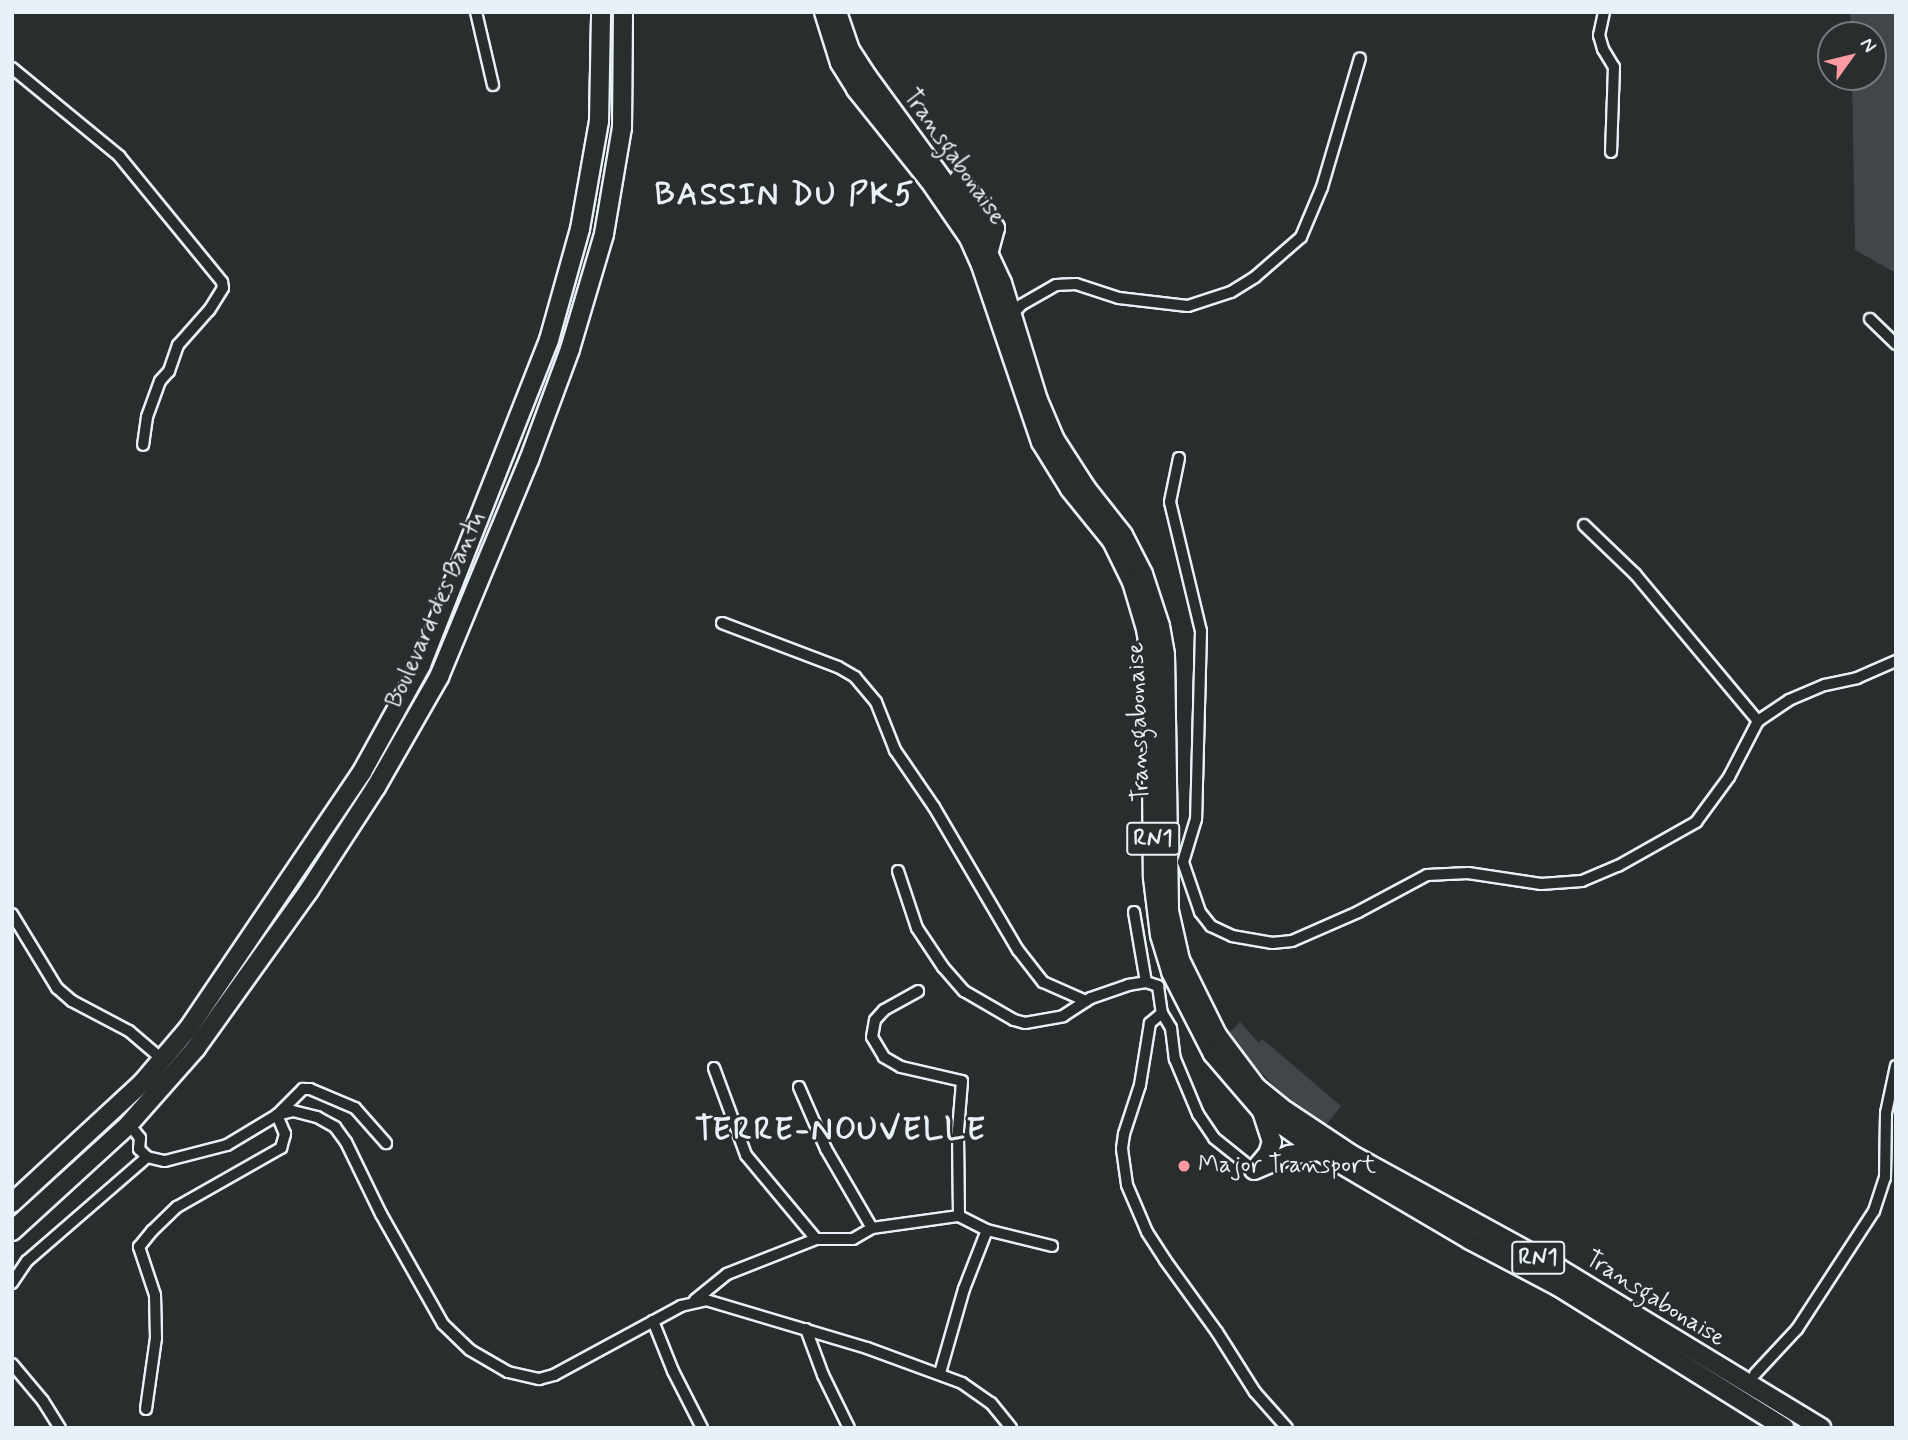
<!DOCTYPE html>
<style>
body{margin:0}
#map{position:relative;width:1908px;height:1440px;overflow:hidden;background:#2a2d2e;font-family:Mynerve,sans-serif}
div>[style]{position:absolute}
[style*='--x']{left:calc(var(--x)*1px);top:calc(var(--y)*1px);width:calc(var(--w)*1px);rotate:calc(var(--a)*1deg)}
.green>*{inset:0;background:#424648}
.roads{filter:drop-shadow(2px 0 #e8f1f8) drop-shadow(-2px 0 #e8f1f8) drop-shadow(0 2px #e8f1f8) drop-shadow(0 -2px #e8f1f8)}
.street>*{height:10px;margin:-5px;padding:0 5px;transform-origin:5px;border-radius:5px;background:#2a2d2e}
.highway>*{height:18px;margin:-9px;padding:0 9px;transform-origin:9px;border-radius:9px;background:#2a2d2e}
.dots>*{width:19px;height:19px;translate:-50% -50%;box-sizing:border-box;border:4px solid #2a2d2e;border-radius:50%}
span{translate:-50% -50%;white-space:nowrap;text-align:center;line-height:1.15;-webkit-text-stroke:5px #2a2d2e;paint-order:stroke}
.shield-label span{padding:2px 5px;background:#2a2d2e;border:2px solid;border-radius:5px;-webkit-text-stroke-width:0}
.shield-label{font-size:23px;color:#e8f1f8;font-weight:700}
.street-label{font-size:24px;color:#e8f1f8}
.poi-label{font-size:24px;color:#e8f1f8}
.left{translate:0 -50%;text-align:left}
.district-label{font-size:32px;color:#e8f1f8;font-weight:700;letter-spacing:2px}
.frame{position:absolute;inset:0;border:14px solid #e8f1f8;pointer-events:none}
.north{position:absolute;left:1817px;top:21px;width:70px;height:70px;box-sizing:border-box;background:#2a2d2e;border:2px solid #767b7f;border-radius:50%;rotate:56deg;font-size:19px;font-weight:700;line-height:28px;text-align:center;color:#e8f1f8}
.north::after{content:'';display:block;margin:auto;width:24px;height:32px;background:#ff9aa2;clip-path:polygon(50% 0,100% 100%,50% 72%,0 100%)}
</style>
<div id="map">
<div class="green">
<i style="clip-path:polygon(1850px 12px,1896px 12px,1896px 273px,1855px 250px,1852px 77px,1873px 77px,1873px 35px,1851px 35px)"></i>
<i style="clip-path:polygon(1240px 1022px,1259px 1043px,1262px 1039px,1341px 1106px,1325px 1126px,1284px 1096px,1247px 1058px,1229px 1033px)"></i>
</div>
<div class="roads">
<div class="street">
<i style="--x:476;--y:12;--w:75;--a:76.9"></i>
<i style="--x:1604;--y:12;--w:24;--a:102"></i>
<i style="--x:1599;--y:35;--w:15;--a:74"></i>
<i style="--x:1603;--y:49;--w:21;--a:59"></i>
<i style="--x:1614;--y:67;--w:85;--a:92"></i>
<i style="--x:12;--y:68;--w:139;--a:39.4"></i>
<i style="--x:119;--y:156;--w:163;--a:50.7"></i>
<i style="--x:222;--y:282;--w:6;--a:81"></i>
<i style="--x:223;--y:288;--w:26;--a:122"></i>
<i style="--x:209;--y:310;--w:47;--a:131.5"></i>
<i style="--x:178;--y:345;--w:28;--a:109"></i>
<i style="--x:169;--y:371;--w:13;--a:132"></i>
<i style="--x:160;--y:381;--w:38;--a:110"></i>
<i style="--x:147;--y:417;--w:28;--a:98"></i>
<i style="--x:1012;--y:315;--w:13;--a:-48"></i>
<i style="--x:1021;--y:305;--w:40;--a:-29.7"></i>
<i style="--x:1056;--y:285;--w:20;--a:-3"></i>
<i style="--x:1076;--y:284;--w:45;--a:18"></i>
<i style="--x:1119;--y:298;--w:69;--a:6.6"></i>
<i style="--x:1188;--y:306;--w:45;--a:-18"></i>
<i style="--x:1231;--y:292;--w:28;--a:-32"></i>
<i style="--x:1255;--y:277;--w:61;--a:-41"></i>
<i style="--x:1301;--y:237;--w:54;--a:-67.2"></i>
<i style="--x:1322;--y:187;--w:134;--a:-73.6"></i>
<i style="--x:1870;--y:319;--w:36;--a:44"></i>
<i style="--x:1179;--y:458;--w:45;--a:101.6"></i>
<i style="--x:1170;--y:502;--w:133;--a:76.5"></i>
<i style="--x:1201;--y:631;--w:188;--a:91.5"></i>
<i style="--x:1196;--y:819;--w:45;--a:106.8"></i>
<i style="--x:1183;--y:862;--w:53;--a:71.2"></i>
<i style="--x:1200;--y:912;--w:18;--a:52"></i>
<i style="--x:1211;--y:926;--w:23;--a:25"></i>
<i style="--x:1232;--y:936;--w:41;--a:9.9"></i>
<i style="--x:1272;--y:943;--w:20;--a:-6"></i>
<i style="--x:1292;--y:941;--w:72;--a:-23.7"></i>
<i style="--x:1358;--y:912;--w:78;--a:-28.2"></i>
<i style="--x:1427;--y:875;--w:41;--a:-2.8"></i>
<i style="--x:1468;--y:873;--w:74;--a:8.6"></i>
<i style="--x:1541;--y:884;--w:41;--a:-4.2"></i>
<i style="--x:1582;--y:881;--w:39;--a:-23"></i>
<i style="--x:1618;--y:866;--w:90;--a:-29.4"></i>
<i style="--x:1696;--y:822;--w:56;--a:-53.7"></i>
<i style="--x:1729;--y:777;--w:63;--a:-62.6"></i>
<i style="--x:1758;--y:721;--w:37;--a:-34"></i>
<i style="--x:1789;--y:700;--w:39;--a:-23"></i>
<i style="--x:1825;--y:685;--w:33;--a:-12"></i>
<i style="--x:1857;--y:678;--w:43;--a:-23.6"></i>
<i style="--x:1584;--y:525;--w:71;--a:43.9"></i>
<i style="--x:1635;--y:574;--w:192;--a:50.1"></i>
<i style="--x:722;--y:623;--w:124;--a:20.8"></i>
<i style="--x:838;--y:667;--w:20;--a:30"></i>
<i style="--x:855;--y:677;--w:33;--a:50"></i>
<i style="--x:876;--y:702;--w:52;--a:68.4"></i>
<i style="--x:895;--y:750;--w:69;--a:55.6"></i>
<i style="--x:934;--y:807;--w:166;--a:59.6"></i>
<i style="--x:1018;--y:950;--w:41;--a:52"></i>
<i style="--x:1043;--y:982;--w:47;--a:23.8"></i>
<i style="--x:898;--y:871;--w:60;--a:71.6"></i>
<i style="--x:917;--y:928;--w:47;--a:56.3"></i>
<i style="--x:943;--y:967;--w:32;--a:49"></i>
<i style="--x:964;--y:991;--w:58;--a:30.1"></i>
<i style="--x:1014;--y:1020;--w:11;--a:15"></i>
<i style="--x:1025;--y:1023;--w:39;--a:-10"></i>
<i style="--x:1063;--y:1016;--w:33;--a:-33"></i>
<i style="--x:1091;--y:998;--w:39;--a:-19"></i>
<i style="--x:1128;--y:985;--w:18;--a:-9"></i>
<i style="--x:1146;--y:982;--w:13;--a:18"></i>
<i style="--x:1158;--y:986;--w:27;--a:82"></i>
<i style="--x:1162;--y:1013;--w:17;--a:59"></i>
<i style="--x:1171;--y:1028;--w:31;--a:83"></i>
<i style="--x:1175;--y:1059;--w:60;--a:67.3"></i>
<i style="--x:1198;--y:1114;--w:29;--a:56"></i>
<i style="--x:1214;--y:1138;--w:51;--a:38.7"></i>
<i style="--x:1134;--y:912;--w:71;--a:80.3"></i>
<i style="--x:12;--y:914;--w:87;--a:58.7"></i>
<i style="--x:57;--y:988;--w:20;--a:41"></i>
<i style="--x:72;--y:1001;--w:64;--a:27.8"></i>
<i style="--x:129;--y:1031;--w:45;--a:40.5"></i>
<i style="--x:1162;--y:1013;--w:16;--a:140"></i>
<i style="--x:1150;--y:1023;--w:63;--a:99.2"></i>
<i style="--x:1140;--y:1085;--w:52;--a:108.1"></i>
<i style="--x:1124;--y:1134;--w:15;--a:98"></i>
<i style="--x:1122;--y:1149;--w:36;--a:82"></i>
<i style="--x:1127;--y:1185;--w:51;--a:66.9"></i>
<i style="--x:1147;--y:1232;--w:33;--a:57"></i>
<i style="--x:1165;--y:1260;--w:89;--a:54.2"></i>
<i style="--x:1217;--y:1332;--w:71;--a:57.7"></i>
<i style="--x:1255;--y:1392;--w:48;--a:48.4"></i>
<i style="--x:714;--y:1068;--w:93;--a:69.8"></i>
<i style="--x:746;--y:1155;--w:109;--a:50.2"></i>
<i style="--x:799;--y:1087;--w:68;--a:66.5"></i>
<i style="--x:826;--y:1149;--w:91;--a:59.8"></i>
<i style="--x:129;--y:1124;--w:18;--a:52"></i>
<i style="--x:140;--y:1138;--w:11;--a:95"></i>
<i style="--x:139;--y:1149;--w:11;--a:45"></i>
<i style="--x:147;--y:1157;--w:18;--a:13"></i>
<i style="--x:165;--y:1161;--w:64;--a:-14.5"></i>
<i style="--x:227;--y:1145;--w:58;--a:-31"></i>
<i style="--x:277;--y:1115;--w:16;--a:-14"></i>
<i style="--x:293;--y:1111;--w:25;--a:14"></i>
<i style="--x:317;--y:1117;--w:21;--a:29"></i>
<i style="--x:335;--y:1127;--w:19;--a:54"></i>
<i style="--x:346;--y:1142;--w:80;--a:64.1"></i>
<i style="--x:381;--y:1214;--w:126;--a:60.6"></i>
<i style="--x:443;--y:1324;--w:37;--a:44"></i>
<i style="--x:470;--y:1350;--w:44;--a:30.1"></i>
<i style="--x:508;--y:1372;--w:32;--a:13"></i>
<i style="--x:539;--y:1379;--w:16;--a:-15"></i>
<i style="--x:554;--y:1375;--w:145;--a:-28.5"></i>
<i style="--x:681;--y:1306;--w:26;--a:-13"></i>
<i style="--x:706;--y:1300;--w:168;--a:16.6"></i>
<i style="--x:867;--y:1348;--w:101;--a:20.2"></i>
<i style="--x:962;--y:1383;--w:35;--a:35"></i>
<i style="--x:991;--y:1403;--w:32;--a:51"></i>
<i style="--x:959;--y:1216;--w:31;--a:27"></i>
<i style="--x:987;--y:1230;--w:67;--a:13.8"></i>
<i style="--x:12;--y:1283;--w:27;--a:-56"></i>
<i style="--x:27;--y:1261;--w:159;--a:-40.9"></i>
<i style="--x:695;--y:1300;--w:41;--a:-39.1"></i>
<i style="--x:727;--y:1274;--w:96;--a:-21.5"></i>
<i style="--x:816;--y:1239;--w:37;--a:0"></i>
<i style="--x:853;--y:1239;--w:22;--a:-30"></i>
<i style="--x:872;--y:1228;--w:88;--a:-7.9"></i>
<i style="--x:959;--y:1216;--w:86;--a:-90.7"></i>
<i style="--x:958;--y:1130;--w:49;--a:-85.3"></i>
<i style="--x:962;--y:1081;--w:63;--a:-167.1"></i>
<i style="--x:901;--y:1067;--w:20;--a:-150"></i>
<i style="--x:884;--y:1057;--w:23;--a:-121"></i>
<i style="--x:872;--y:1037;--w:17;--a:-80"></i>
<i style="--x:875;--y:1020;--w:13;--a:-48"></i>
<i style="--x:884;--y:1010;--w:39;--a:-29"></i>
<i style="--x:653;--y:1321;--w:54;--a:68.2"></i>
<i style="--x:673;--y:1371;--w:64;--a:63"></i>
<i style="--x:806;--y:1329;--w:49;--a:69.7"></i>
<i style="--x:823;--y:1375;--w:59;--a:63.9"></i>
<i style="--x:12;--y:1364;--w:48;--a:50"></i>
<i style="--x:43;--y:1401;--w:32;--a:58"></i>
<i style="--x:940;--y:1373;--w:87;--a:-74.1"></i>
<i style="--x:964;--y:1289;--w:63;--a:-68.7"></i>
<i style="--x:1755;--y:1374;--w:62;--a:-47"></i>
<i style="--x:1797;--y:1329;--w:141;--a:-56.9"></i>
<i style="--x:1874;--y:1211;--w:35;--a:-72"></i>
<i style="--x:1885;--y:1178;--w:65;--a:-89.1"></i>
<i style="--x:1886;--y:1113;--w:48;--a:-78"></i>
<i style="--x:146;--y:1409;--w:72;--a:-82"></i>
<i style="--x:156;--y:1338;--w:43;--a:-91.3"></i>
<i style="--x:155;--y:1295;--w:51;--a:-108.4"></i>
<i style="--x:139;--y:1247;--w:21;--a:-51"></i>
<i style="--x:152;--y:1231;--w:35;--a:-44"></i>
<i style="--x:177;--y:1207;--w:120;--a:-29.6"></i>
<i style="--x:281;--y:1148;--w:15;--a:-74"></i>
<i style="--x:285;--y:1134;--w:21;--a:-113"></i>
<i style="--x:277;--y:1115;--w:37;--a:-45"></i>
<i style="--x:303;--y:1089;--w:7;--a:0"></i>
<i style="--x:310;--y:1089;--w:49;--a:22.9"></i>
<i style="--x:355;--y:1108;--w:47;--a:48.5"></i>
</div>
<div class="highway">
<i style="--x:824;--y:12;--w:53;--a:72.6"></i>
<i style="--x:840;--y:63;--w:31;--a:58"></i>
<i style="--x:856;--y:89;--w:117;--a:51.3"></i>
<i style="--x:929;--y:180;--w:70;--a:55.4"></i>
<i style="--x:969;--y:238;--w:30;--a:66"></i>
<i style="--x:981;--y:265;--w:187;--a:71.3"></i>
<i style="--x:1041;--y:442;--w:55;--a:58.3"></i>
<i style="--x:1070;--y:489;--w:67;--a:51.1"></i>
<i style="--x:1112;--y:541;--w:46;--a:64"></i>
<i style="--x:1132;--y:582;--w:49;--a:73.4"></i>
<i style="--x:1146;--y:629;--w:31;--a:81"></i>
<i style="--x:1151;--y:660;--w:218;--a:89.5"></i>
<i style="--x:1153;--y:878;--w:57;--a:83"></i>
<i style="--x:1160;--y:935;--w:39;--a:73"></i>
<i style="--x:1171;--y:972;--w:92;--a:62.9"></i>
<i style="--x:1213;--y:1054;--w:75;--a:49.3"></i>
<i style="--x:1262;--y:1111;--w:70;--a:35.1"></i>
<i style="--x:1319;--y:1151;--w:175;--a:30.5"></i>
<i style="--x:1470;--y:1240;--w:101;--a:27.8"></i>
<i style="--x:1559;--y:1287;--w:266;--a:32"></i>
<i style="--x:837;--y:12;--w:40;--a:71.1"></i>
<i style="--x:850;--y:50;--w:31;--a:57"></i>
<i style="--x:867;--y:76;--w:182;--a:53.9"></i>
<i style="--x:974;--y:223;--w:66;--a:65"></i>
<i style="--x:1002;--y:283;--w:122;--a:72.9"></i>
<i style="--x:1038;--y:400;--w:43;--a:67"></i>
<i style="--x:1055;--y:440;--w:57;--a:57.1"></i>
<i style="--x:1086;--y:488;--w:60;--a:51.8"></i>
<i style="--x:1123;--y:535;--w:44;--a:62.9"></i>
<i style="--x:1143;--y:574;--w:55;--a:71.9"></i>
<i style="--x:1160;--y:626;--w:28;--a:80"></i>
<i style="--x:1165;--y:654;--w:257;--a:89.1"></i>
<i style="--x:1169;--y:911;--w:50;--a:77.3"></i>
<i style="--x:1180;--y:960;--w:84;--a:63.7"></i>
<i style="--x:1217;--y:1035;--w:65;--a:53.1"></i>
<i style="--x:1256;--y:1087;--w:38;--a:39"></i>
<i style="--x:1286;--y:1111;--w:79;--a:33.7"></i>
<i style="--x:1352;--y:1155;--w:237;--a:28.7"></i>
<i style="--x:1560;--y:1269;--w:306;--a:31.3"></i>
<i style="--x:959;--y:179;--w:61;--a:53.7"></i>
<i style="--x:995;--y:228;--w:23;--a:105"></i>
<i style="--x:1257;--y:1167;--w:17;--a:-50"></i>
<i style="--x:1268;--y:1154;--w:13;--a:-72"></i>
<i style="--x:1272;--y:1142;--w:33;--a:-108"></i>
<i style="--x:1254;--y:1170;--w:38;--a:-23"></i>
<i style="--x:1289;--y:1155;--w:30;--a:-8"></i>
<i style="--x:12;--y:1203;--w:177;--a:-42.7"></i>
<i style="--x:142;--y:1083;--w:71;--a:-49.6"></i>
<i style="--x:188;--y:1029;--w:310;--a:-55.9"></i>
<i style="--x:362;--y:772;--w:122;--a:-61.1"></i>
<i style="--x:421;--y:665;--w:349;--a:-68.5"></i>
<i style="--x:549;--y:340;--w:115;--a:-74.4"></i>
<i style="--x:580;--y:229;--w:110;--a:-80"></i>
<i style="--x:599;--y:121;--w:109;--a:-88.9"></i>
<i style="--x:12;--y:1231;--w:159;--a:-42.4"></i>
<i style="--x:129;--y:1124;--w:101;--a:-48.6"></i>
<i style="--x:196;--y:1048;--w:194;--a:-54.4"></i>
<i style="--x:309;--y:890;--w:123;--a:-57"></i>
<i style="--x:376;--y:787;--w:127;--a:-60.2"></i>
<i style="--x:439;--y:677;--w:235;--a:-67.5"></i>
<i style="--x:529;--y:460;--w:118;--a:-69.7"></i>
<i style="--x:570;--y:349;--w:120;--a:-73.5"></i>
<i style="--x:604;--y:234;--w:108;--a:-80.4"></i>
<i style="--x:622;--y:128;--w:116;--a:-89.5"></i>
</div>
</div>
<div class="dots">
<i style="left:1184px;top:1166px;background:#ff9aa2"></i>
</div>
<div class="shield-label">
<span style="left:1153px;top:839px">RN1</span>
<span style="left:1538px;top:1258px">RN1</span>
</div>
<div class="street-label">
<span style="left:954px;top:157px;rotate:55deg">Transgabonaise</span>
<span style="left:436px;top:610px;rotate:-66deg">Boulevard des Bantu</span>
<span style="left:1139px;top:722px;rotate:-92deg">Transgabonaise</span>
<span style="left:1655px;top:1299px;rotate:32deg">Transgabonaise</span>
</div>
<div class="poi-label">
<span class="left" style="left:1198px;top:1166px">Major Transport</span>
</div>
<div class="district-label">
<span style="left:785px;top:195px">BASSIN DU PK5</span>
<span style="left:841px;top:1130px">TERRE-NOUVELLE</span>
</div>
<div class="frame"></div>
<div class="north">N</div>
</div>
